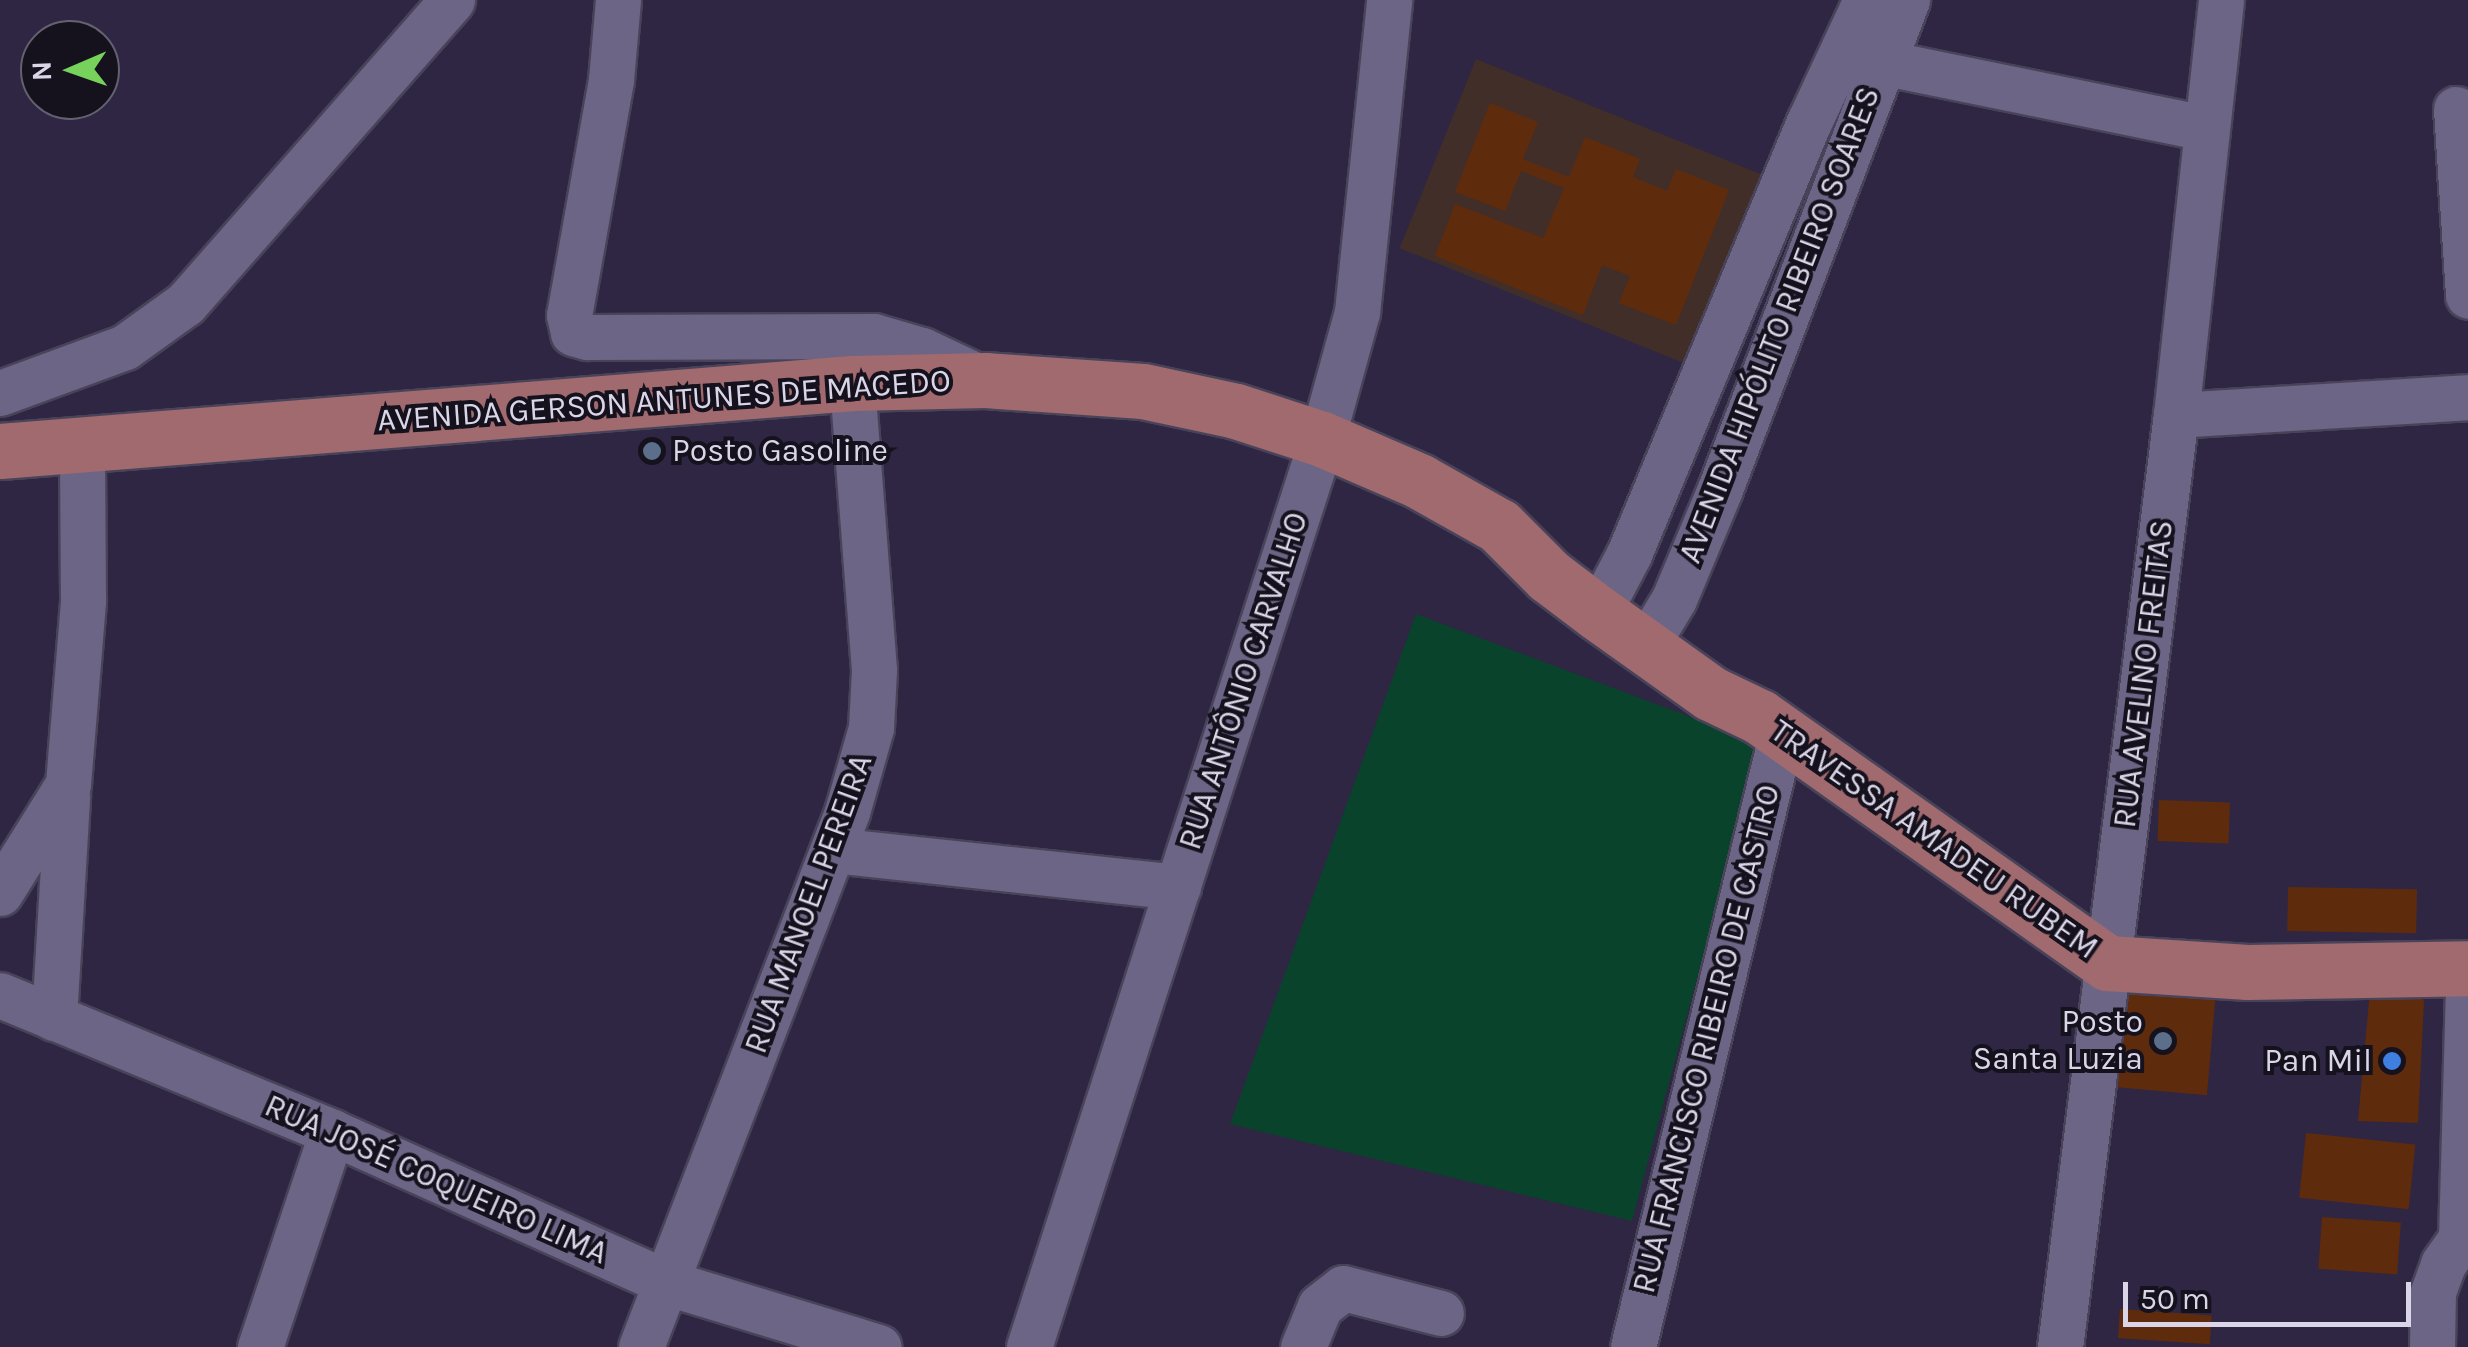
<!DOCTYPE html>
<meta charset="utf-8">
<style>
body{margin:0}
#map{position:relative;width:2468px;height:1347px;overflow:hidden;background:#2e2642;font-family:Karla,sans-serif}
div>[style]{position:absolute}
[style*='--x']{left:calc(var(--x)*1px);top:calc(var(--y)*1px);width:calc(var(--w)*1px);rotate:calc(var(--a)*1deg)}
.education>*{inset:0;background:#412e28;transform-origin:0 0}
.green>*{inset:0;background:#0a432c}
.building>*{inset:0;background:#5f2b0d;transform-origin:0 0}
.roads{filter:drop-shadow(2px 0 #49435a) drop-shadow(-2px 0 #49435a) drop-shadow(0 2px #49435a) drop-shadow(0 -2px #49435a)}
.minor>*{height:45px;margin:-22.5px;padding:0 22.5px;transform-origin:22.5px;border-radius:22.5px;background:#6d6585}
.major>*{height:55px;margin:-27.5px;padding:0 27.5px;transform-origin:27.5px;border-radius:27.5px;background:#a16a6e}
.dots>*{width:28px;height:28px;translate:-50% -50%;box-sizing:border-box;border:5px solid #15121e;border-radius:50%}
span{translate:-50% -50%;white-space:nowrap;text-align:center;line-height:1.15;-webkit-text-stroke:8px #15121e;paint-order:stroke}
.street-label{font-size:32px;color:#dad6e8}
.poi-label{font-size:32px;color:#dad6e8}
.left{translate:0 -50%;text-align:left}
.right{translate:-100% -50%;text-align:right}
.north{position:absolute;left:20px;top:20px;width:100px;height:100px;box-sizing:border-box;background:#15121e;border:2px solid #64606f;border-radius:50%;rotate:268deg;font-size:28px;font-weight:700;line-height:40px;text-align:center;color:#dad6e8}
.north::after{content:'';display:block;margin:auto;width:35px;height:45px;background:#76d25a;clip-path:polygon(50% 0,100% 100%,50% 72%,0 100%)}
.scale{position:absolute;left:2123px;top:1282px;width:288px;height:45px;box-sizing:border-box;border:5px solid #dad6e8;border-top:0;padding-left:12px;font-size:30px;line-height:35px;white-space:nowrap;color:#dad6e8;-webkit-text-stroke:8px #15121e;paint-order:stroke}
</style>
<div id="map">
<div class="education">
<i style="left:1476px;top:59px;width:309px;height:204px;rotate:22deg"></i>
</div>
<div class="green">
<i style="clip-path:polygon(1416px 614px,1760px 743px,1632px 1221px,1230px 1124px)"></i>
</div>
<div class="building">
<i style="clip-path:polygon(1490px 103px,1538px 122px,1523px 159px,1569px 177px,1585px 137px,1640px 159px,1633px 177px,1667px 191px,1676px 169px,1729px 190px,1676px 325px,1619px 303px,1630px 276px,1602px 265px,1583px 315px,1435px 256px,1455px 204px,1543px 238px,1564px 188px,1521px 171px,1505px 211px,1455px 192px)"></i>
<i style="left:2159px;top:800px;width:71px;height:41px;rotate:2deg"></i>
<i style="left:2288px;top:887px;width:129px;height:44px;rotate:1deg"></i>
<i style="left:2118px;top:987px;width:98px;height:100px;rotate:5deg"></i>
<i style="clip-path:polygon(2370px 990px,2416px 991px,2424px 1001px,2418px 1123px,2358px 1121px)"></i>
<i style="left:2306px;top:1133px;width:110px;height:65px;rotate:6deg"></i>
<i style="left:2322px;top:1217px;width:79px;height:52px;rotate:4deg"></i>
<i style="left:2120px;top:1309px;width:92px;height:29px;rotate:4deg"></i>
</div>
<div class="roads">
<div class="minor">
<i style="--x:618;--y:0;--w:80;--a:95"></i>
<i style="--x:611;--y:80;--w:239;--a:100.1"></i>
<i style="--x:569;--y:315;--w:18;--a:77"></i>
<i style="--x:573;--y:333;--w:15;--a:16"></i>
<i style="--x:587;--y:337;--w:287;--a:-0.2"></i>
<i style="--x:874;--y:336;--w:50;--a:16.3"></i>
<i style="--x:922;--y:350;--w:68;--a:25.4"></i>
<i style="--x:1881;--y:62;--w:332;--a:11.5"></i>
<i style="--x:2456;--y:109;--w:187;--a:86.3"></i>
<i style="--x:0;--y:393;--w:133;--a:-20.2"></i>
<i style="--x:125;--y:347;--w:75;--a:-35.8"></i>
<i style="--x:186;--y:303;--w:403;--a:-48.7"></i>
<i style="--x:2176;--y:415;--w:293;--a:-3.5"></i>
<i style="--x:1598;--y:613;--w:67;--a:-62.3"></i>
<i style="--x:1629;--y:554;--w:468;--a:-67.4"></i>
<i style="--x:1809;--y:122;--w:135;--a:-65"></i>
<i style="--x:1645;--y:647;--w:56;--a:-58.9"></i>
<i style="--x:1674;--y:599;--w:119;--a:-67.3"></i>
<i style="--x:1720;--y:489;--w:524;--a:-69.07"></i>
<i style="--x:833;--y:850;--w:347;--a:6.1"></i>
<i style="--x:0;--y:893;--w:128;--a:-58"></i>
<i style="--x:68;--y:784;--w:185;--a:-85.3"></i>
<i style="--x:83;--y:600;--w:155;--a:-90.4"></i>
<i style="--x:0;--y:995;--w:359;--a:22.4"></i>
<i style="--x:332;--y:1132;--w:368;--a:24.2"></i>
<i style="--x:668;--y:1283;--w:220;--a:16.9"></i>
<i style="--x:54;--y:1018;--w:222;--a:-86.6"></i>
<i style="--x:260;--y:1347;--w:227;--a:-71.5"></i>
<i style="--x:641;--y:1347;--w:573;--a:-68.94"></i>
<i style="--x:847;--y:812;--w:87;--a:-74.1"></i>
<i style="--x:871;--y:728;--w:58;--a:-87"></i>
<i style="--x:874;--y:670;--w:288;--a:-94.4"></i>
<i style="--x:1029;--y:1347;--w:954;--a:-72.12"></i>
<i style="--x:1322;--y:439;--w:132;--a:-74.6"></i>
<i style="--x:1357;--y:312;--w:314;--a:-84.1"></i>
<i style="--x:1303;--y:1347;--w:44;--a:-67.5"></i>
<i style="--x:1320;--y:1306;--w:29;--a:-38"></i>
<i style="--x:1343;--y:1288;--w:101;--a:14.3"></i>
<i style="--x:1633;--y:1347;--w:633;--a:-76.38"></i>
<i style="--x:2060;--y:1347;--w:939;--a:-82.91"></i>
<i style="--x:2176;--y:415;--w:417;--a:-83.8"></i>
<i style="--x:2432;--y:1347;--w:55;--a:-89"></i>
<i style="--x:2433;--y:1292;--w:30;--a:-70"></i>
<i style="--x:2443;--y:1264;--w:32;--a:-55"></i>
<i style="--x:2461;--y:1238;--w:245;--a:-88.4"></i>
</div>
<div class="major">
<i style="--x:0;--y:451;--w:855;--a:-4.56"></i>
<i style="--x:852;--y:383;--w:133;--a:-1.3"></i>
<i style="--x:985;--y:380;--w:158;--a:4"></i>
<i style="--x:1143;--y:391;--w:95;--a:12.1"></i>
<i style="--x:1236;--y:411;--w:90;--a:18"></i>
<i style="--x:1322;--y:439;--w:106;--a:23.4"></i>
<i style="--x:1419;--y:481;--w:92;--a:29.4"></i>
<i style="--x:1499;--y:526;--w:71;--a:45"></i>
<i style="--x:1549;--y:576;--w:61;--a:37.1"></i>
<i style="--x:1598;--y:613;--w:138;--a:35.5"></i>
<i style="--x:1710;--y:693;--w:55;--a:25.6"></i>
<i style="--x:1760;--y:717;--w:426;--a:35.3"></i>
<i style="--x:2108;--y:963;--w:140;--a:3.7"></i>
<i style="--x:2248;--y:972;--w:220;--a:-1"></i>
</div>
</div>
<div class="dots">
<i style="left:652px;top:451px;background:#5c6f8a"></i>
<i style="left:2163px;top:1041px;background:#5c6f8a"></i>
<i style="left:2392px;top:1061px;background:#3f7fe0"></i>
</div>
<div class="street-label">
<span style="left:1780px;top:325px;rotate:-69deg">AVENIDA HIPÓLITO RIBEIRO SOARES</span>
<span style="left:664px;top:401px;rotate:-4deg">AVENIDA GERSON ANTUNES DE MACEDO</span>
<span style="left:2144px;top:674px;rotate:-83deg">RUA AVELINO FREITAS</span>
<span style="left:1244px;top:681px;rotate:-72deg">RUA ANTÔNIO CARVALHO</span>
<span style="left:1934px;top:840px;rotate:35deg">TRAVESSA AMADEU RUBEM</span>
<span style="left:809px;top:904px;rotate:-70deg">RUA MANOEL PEREIRA</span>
<span style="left:1707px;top:1039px;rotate:-76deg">RUA FRANCISCO RIBEIRO DE CASTRO</span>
<span style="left:436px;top:1180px;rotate:24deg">RUA JOSÉ COQUEIRO LIMA</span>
</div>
<div class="poi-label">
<span class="left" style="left:672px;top:451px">Posto Gasoline</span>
<span class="right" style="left:2143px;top:1041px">Posto<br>Santa Luzia</span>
<span class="right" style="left:2372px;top:1061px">Pan Mil</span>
</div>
<div class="north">N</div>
<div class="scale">50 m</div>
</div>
